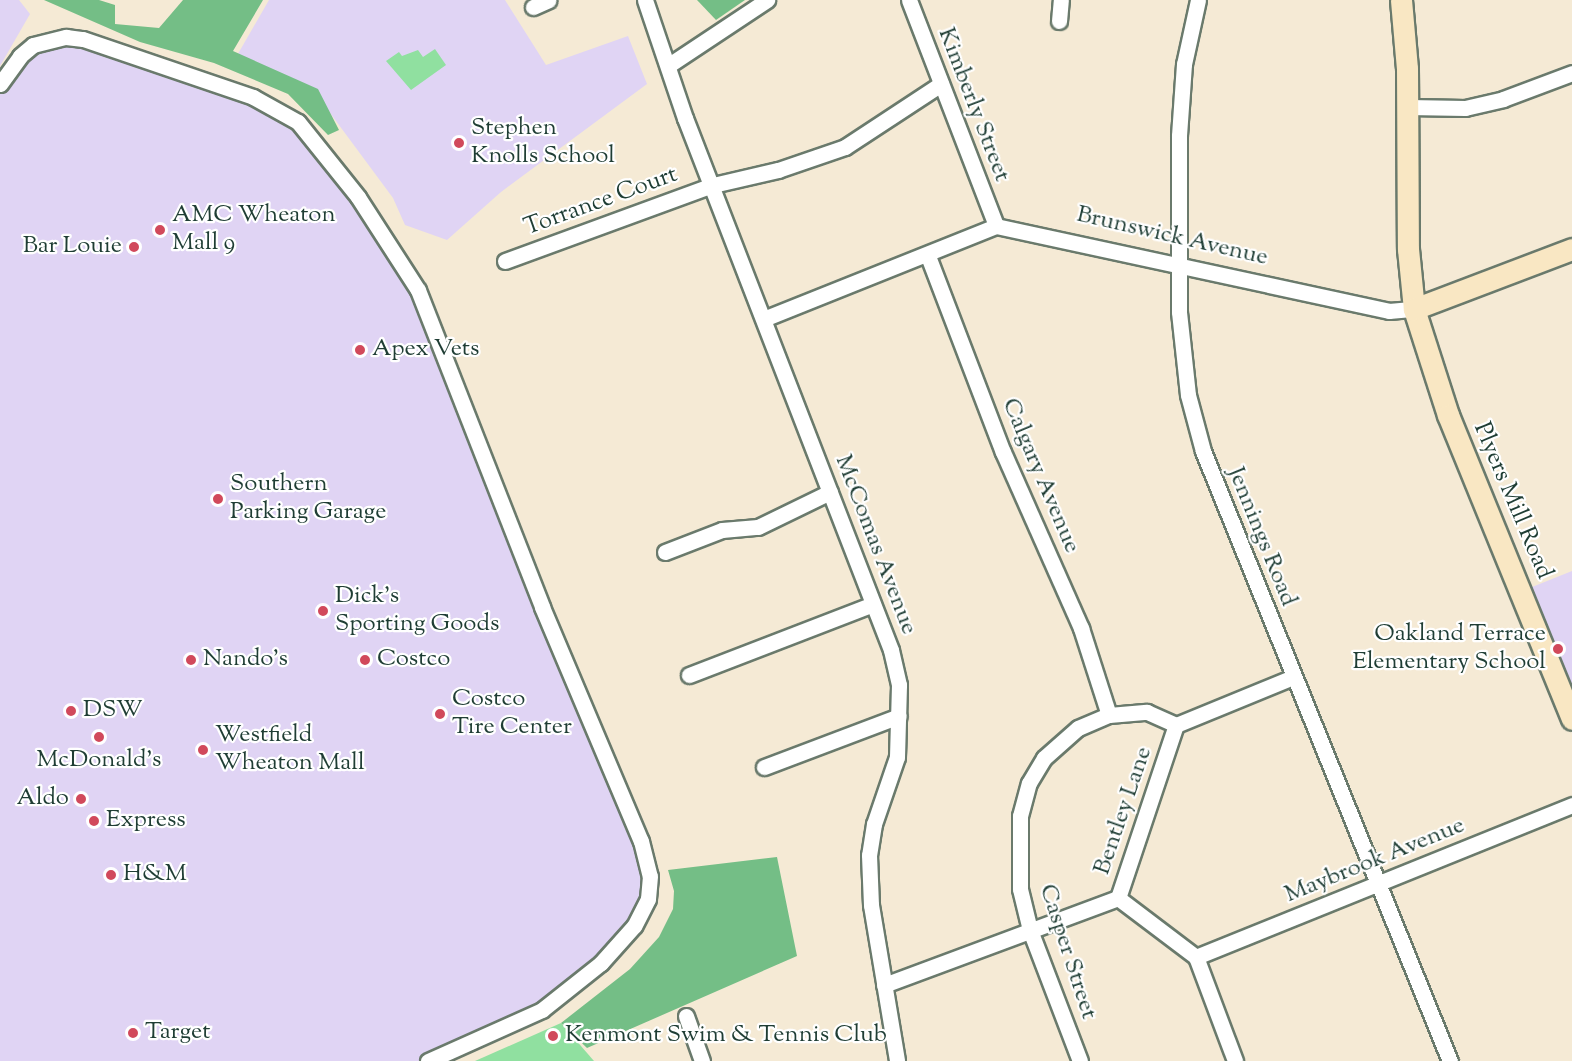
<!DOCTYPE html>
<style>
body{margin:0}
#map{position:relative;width:1572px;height:1061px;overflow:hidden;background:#f5ead5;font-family:"Sorts Mill Goudy",serif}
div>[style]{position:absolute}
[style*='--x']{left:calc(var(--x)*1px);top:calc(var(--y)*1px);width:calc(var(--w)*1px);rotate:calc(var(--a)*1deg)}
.built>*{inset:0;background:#e0d4f4}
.green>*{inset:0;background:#90e0a0}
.forest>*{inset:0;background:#74be86}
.roads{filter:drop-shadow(2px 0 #6a7a6c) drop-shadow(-2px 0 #6a7a6c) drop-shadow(0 2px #6a7a6c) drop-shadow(0 -2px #6a7a6c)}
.street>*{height:15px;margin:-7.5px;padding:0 7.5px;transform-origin:7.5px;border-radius:7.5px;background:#fff}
.secondary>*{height:21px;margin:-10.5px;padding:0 10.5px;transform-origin:10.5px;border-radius:10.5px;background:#f9e7c3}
.dots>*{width:16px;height:16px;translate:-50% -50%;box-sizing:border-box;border:3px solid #fff;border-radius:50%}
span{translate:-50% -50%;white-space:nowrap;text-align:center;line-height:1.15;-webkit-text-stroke:4.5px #fff;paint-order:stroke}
.street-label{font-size:24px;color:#1f3d34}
.poi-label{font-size:24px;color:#1f3d34}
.left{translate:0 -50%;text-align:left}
.right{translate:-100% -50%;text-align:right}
</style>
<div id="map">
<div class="built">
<i style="clip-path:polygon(0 0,19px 0,30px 14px,0 66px)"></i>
<i style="clip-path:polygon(269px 0,505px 0,546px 65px,628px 36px,647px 84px,501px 192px,447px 240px,405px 225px,393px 198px,316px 94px,235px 59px)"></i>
<i style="clip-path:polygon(83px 39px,298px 122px,418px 290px,650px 876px,634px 926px,542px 1010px,428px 1061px,0 1061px,0 84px,20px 56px)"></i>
<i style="clip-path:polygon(1572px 571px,1572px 719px,1522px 591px)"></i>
</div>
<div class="green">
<i style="clip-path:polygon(435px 49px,446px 65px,411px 90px,386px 61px,399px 52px,402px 56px,418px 50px,423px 57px)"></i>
<i style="clip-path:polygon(561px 1023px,594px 1061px,475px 1061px)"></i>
</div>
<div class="forest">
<i style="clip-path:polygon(44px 0,99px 0,115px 5px,115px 24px,159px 28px,183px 0,263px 0,233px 51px,318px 89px,339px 130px,328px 135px,288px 94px,214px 63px,140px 42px)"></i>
<i style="clip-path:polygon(697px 0,745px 0,716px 20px)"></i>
<i style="clip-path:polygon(777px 857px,797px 956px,587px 1048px,561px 1023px,630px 969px,659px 937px,673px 909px,674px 891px,668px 870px)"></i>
</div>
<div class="roads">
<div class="street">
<i style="--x:645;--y:0;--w:125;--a:71.3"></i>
<i style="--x:685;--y:118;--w:570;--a:68.83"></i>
<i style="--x:891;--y:650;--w:36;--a:77"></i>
<i style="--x:899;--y:685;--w:72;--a:91.6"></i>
<i style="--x:897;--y:757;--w:71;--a:108.9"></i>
<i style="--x:874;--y:824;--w:31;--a:99"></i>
<i style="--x:869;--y:855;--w:50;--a:87.7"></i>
<i style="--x:871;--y:905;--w:158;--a:80.5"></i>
<i style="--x:909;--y:0;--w:242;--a:68.9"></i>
<i style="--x:1198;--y:0;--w:66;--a:102.3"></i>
<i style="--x:1184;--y:64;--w:72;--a:94"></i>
<i style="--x:1179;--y:136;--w:176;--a:90"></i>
<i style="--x:1179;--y:312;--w:83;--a:83.8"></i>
<i style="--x:1188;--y:395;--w:58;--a:75"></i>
<i style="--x:1203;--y:451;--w:658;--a:67.96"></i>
<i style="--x:533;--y:7;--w:17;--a:-24"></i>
<i style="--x:1059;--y:21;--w:21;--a:-85"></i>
<i style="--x:669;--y:65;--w:118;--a:-33.6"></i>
<i style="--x:0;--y:84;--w:34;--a:-54"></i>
<i style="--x:20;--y:56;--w:17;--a:-40"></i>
<i style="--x:33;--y:45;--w:34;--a:-14"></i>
<i style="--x:66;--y:37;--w:17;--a:7"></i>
<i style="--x:83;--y:39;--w:180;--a:18.8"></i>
<i style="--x:253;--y:97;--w:51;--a:29.1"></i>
<i style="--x:298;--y:122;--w:96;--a:51.3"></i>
<i style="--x:358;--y:197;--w:111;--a:57.2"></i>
<i style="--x:418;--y:290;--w:340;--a:68.6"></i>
<i style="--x:542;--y:607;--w:254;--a:67.1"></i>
<i style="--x:641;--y:841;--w:36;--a:76"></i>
<i style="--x:650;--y:876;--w:23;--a:95"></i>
<i style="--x:648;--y:899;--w:30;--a:117"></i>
<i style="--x:634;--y:926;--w:50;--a:131.7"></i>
<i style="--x:601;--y:963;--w:75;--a:141.5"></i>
<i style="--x:542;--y:1010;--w:125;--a:155.9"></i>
<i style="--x:1408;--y:107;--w:57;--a:1"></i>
<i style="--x:1465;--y:108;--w:39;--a:-13"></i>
<i style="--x:1503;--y:99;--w:74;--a:-20.6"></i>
<i style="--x:928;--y:256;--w:210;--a:69.1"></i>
<i style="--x:1003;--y:452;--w:193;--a:66.1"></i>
<i style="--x:1081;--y:628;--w:91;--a:72.2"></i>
<i style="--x:505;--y:261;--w:221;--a:-20.1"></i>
<i style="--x:713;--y:185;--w:67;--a:-13"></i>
<i style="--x:778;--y:170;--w:71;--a:-18.9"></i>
<i style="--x:845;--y:147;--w:115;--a:-33.3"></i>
<i style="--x:766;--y:318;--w:248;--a:-21.8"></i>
<i style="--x:996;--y:226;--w:402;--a:12.2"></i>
<i style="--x:1389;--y:311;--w:25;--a:-5"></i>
<i style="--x:665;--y:552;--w:61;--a:-21.1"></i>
<i style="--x:722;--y:530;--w:36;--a:-5"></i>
<i style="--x:758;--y:527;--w:80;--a:-25.9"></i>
<i style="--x:689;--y:675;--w:197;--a:-21.1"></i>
<i style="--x:764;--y:767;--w:144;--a:-20.7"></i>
<i style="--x:1118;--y:898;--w:182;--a:-71.5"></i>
<i style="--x:1176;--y:725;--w:126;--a:-22.3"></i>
<i style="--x:1118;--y:898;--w:98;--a:37.1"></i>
<i style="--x:1196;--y:957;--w:111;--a:69.4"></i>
<i style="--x:1196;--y:957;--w:406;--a:-22"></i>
<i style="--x:884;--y:985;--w:250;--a:-20.4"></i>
<i style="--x:686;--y:1016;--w:48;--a:70.4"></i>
<i style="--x:1080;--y:1061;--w:140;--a:-110.9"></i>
<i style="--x:1030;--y:930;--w:42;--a:-103.7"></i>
<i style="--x:1020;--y:889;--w:73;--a:-90"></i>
<i style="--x:1020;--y:816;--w:34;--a:-75"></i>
<i style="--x:1029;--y:783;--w:29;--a:-59"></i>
<i style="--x:1044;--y:758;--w:45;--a:-41.4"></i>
<i style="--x:1078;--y:728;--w:34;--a:-23"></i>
<i style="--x:1109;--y:715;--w:38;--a:-5"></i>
<i style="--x:1147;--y:712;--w:32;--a:24"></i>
</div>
<div class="secondary">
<i style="--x:1401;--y:0;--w:68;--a:85"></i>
<i style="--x:1407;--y:68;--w:181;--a:89.7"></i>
<i style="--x:1408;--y:249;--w:60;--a:84.3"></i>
<i style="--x:1414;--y:309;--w:111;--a:72.2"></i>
<i style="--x:1448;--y:415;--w:328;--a:67.8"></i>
<i style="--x:1414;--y:309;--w:169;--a:-20.8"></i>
</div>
</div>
<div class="dots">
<i style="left:459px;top:143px;background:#d1495b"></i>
<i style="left:160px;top:230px;background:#d1495b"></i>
<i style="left:134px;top:247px;background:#d1495b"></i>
<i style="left:360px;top:350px;background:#d1495b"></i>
<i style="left:218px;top:499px;background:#d1495b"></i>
<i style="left:323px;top:611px;background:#d1495b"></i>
<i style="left:1558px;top:649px;background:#d1495b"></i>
<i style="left:191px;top:660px;background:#d1495b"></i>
<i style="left:365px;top:660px;background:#d1495b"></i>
<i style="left:71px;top:711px;background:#d1495b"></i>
<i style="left:440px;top:714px;background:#d1495b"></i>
<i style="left:99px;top:737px;background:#d1495b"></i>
<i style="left:203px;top:750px;background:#d1495b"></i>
<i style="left:81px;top:799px;background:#d1495b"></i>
<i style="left:94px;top:821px;background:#d1495b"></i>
<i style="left:111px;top:875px;background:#d1495b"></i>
<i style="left:133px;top:1033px;background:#d1495b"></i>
<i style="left:553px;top:1036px;background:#d1495b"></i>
</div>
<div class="street-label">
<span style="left:973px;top:105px;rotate:69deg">Kimberly Street</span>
<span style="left:601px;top:202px;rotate:-20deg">Torrance Court</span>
<span style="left:1172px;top:237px;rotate:13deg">Brunswick Avenue</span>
<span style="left:1040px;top:476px;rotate:67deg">Calgary Avenue</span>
<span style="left:1512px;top:501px;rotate:67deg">Plyers Mill Road</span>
<span style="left:1261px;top:537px;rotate:68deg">Jennings Road</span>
<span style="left:875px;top:545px;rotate:69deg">McComas Avenue</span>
<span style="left:1124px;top:811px;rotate:-71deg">Bentley Lane</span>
<span style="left:1375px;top:861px;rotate:-22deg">Maybrook Avenue</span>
<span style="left:1067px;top:952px;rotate:72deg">Casper Street</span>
</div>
<div class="poi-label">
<span class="left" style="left:471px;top:143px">Stephen<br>Knolls School</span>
<span class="left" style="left:172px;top:230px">AMC Wheaton<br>Mall 9</span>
<span class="right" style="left:122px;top:247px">Bar Louie</span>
<span class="left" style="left:372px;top:350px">Apex Vets</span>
<span class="left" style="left:230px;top:499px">Southern<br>Parking Garage</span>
<span class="left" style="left:335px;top:611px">Dick's<br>Sporting Goods</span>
<span class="right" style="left:1546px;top:649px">Oakland Terrace<br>Elementary School</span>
<span class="left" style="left:203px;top:660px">Nando's</span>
<span class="left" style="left:377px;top:660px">Costco</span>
<span class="left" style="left:452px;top:714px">Costco<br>Tire Center</span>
<span class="left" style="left:83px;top:711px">DSW</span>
<span class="left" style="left:215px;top:750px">Westfield<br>Wheaton Mall</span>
<span style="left:99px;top:761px">McDonald's</span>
<span class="right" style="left:69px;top:799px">Aldo</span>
<span class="left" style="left:106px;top:821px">Express</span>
<span class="left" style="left:123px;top:875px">H&amp;M</span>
<span class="left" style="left:145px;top:1033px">Target</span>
<span class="left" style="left:565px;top:1036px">Kenmont Swim &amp; Tennis Club</span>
</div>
</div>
